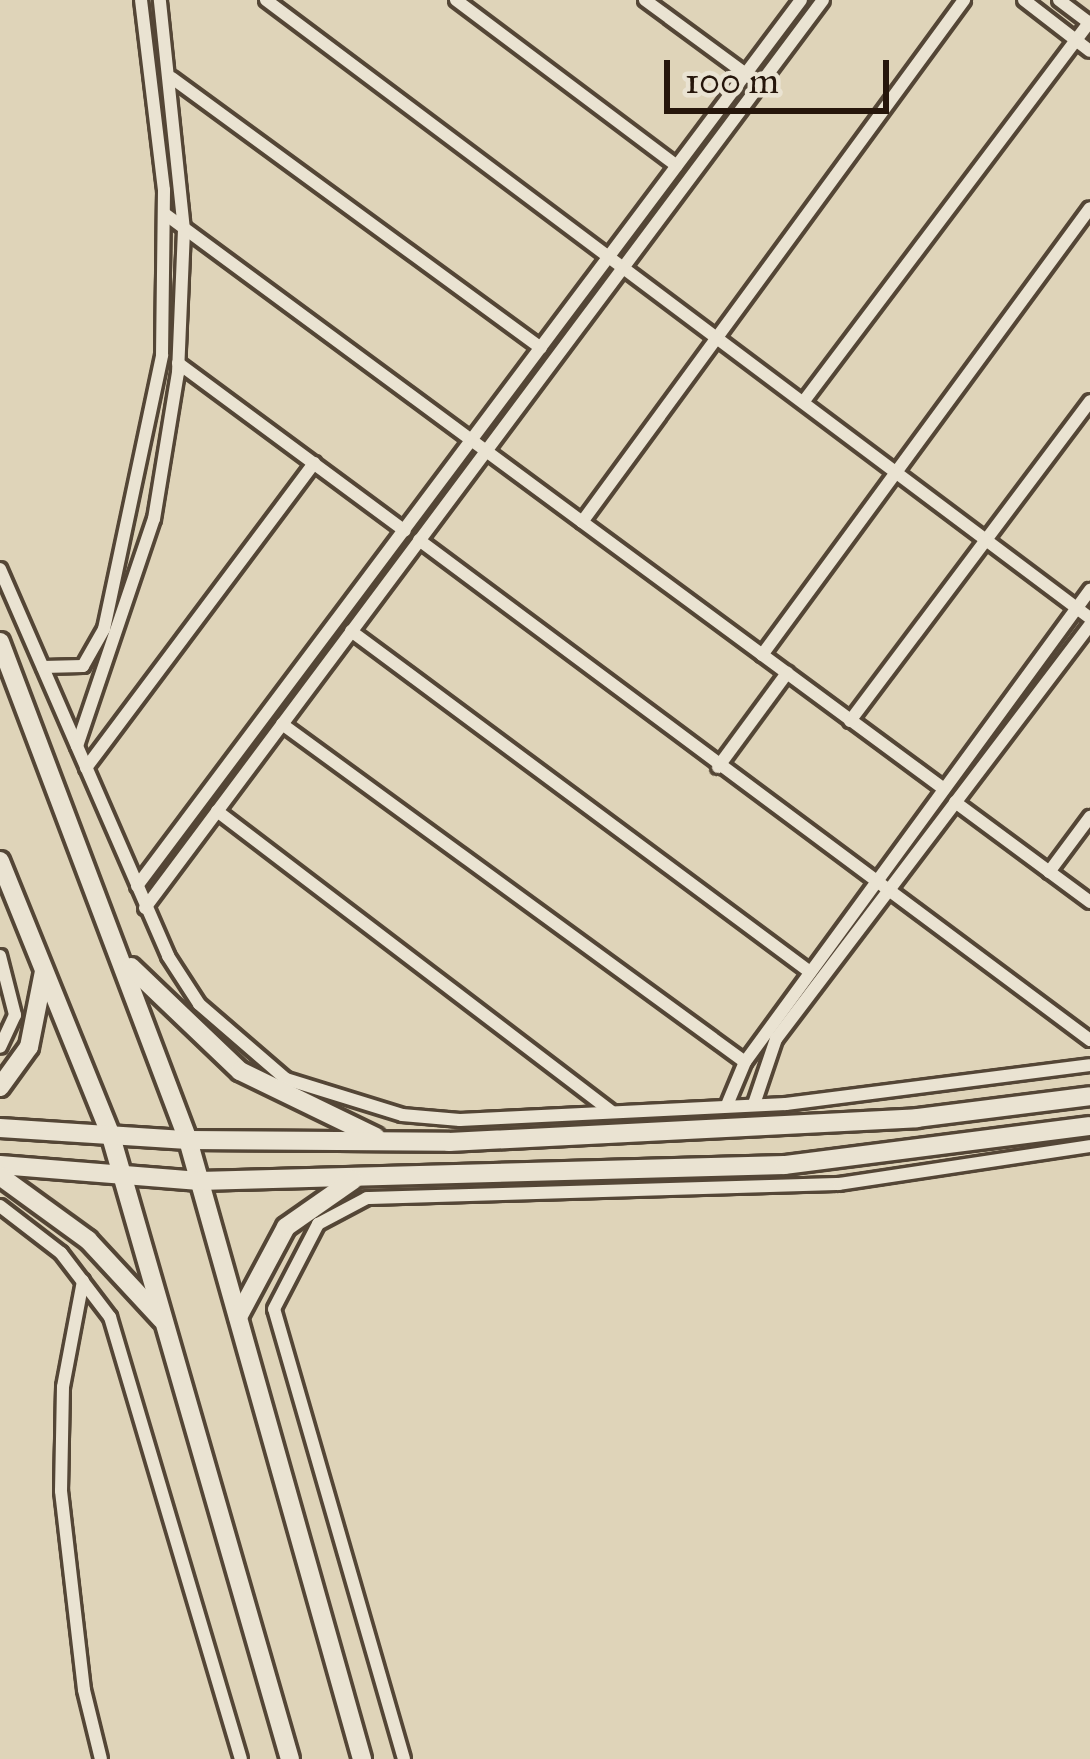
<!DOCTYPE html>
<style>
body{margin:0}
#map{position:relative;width:1090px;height:1759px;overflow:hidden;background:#dfd4b9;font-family:"IM FELL Great Primer",serif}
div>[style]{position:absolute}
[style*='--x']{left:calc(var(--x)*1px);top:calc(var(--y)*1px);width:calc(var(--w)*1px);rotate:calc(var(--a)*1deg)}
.roads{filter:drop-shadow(3px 0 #544636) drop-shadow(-3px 0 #544636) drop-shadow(0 3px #544636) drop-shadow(0 -3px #544636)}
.minor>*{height:12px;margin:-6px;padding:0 6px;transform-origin:6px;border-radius:6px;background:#eae3d2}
.secondary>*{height:18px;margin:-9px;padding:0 9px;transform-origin:9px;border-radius:9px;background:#eae3d2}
span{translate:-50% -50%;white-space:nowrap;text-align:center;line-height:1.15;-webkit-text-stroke:12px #eae3d2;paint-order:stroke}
.scale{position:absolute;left:664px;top:60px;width:225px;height:54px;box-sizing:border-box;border:6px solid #26160b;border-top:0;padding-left:15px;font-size:36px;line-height:42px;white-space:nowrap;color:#26160b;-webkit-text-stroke:9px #eae3d2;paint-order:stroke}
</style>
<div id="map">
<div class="roads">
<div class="minor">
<i style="--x:266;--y:0;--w:1030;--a:36.87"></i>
<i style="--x:456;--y:0;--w:276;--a:36.9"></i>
<i style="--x:645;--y:0;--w:132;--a:36.3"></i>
<i style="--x:1024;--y:0;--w:83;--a:37.7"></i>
<i style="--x:1059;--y:0;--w:39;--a:37"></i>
<i style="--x:172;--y:78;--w:457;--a:36.2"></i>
<i style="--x:165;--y:214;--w:968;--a:36.43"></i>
<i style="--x:178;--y:363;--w:282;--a:36.5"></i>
<i style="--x:804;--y:401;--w:475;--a:-53"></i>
<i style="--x:582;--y:522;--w:647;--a:-53.8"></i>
<i style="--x:419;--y:540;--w:837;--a:36.69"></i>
<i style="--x:0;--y:569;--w:422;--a:66.5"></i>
<i style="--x:168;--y:956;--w:57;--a:57.1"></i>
<i style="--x:199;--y:1004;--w:115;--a:40.8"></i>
<i style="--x:286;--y:1079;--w:121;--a:17.2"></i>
<i style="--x:402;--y:1115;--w:58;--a:4.9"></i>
<i style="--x:460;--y:1120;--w:326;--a:-2.8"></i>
<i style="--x:786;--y:1104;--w:306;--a:-7.3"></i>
<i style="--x:351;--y:631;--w:572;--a:36.61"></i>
<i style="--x:762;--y:655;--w:554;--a:-53.73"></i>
<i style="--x:43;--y:667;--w:40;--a:-1.4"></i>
<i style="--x:83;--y:666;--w:43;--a:-60.4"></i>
<i style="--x:104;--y:629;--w:280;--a:-78"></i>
<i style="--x:162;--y:355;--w:165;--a:-89.3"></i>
<i style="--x:164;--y:190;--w:191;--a:-96.9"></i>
<i style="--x:850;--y:721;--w:400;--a:-53.1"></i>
<i style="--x:282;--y:724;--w:573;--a:36.13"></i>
<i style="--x:77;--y:746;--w:240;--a:-71.3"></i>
<i style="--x:154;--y:519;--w:148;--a:-80.7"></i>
<i style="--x:178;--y:373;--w:143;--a:-87.6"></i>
<i style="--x:184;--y:230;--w:231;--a:-96"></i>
<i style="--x:718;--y:767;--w:117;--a:-53.7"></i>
<i style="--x:86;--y:768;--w:381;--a:-53.2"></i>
<i style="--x:955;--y:802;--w:168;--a:36.5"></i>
<i style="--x:217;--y:811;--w:495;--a:37.3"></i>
<i style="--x:1049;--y:872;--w:69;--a:-53.3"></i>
<i style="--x:137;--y:886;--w:1107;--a:-53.15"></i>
<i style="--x:145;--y:908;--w:1133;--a:-53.25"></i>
<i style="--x:0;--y:956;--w:61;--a:75.7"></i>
<i style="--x:15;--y:1015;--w:35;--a:115"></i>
<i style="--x:754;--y:1104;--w:69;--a:-71.3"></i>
<i style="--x:776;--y:1039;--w:520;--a:-52.82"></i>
<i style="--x:727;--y:1105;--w:47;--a:-67.3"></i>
<i style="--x:745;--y:1062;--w:585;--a:-53.84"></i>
<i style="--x:0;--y:1206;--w:77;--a:37.6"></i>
<i style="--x:61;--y:1253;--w:81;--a:52.6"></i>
<i style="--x:110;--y:1317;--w:461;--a:73.5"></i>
<i style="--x:83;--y:1281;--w:108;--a:100.7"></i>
<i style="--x:63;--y:1387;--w:104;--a:91.1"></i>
<i style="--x:61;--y:1491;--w:200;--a:83.4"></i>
<i style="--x:84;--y:1690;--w:71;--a:76.2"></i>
<i style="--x:404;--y:1759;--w:468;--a:-106.1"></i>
<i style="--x:274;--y:1309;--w:96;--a:-62.6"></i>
<i style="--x:318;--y:1224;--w:55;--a:-28"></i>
<i style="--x:367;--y:1198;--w:472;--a:-1.7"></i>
<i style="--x:839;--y:1184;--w:254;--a:-8.6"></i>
</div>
<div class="secondary">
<i style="--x:0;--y:642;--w:532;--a:69.32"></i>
<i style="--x:188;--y:1140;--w:643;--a:74.3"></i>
<i style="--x:0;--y:861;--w:293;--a:68"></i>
<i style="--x:110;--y:1133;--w:651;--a:73.96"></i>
<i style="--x:131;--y:967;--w:151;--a:43.7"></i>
<i style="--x:240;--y:1071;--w:151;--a:25.9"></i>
<i style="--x:0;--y:1087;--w:49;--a:-54.1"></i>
<i style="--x:29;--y:1047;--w:77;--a:-78.8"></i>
<i style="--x:0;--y:1128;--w:188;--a:3.7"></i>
<i style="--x:188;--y:1140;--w:261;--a:0.4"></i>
<i style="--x:449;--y:1142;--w:469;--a:-2.9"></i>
<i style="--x:917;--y:1118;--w:174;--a:-7.2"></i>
<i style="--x:0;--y:1165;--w:200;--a:4.6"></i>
<i style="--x:199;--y:1181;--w:586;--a:-1.56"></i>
<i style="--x:785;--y:1165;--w:307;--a:-7.3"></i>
<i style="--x:0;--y:1176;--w:109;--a:36"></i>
<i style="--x:88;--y:1240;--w:109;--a:47.2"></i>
<i style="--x:238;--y:1317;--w:102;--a:-61.9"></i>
<i style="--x:286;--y:1227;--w:82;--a:-35"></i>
</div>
</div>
<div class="scale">100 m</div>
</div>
